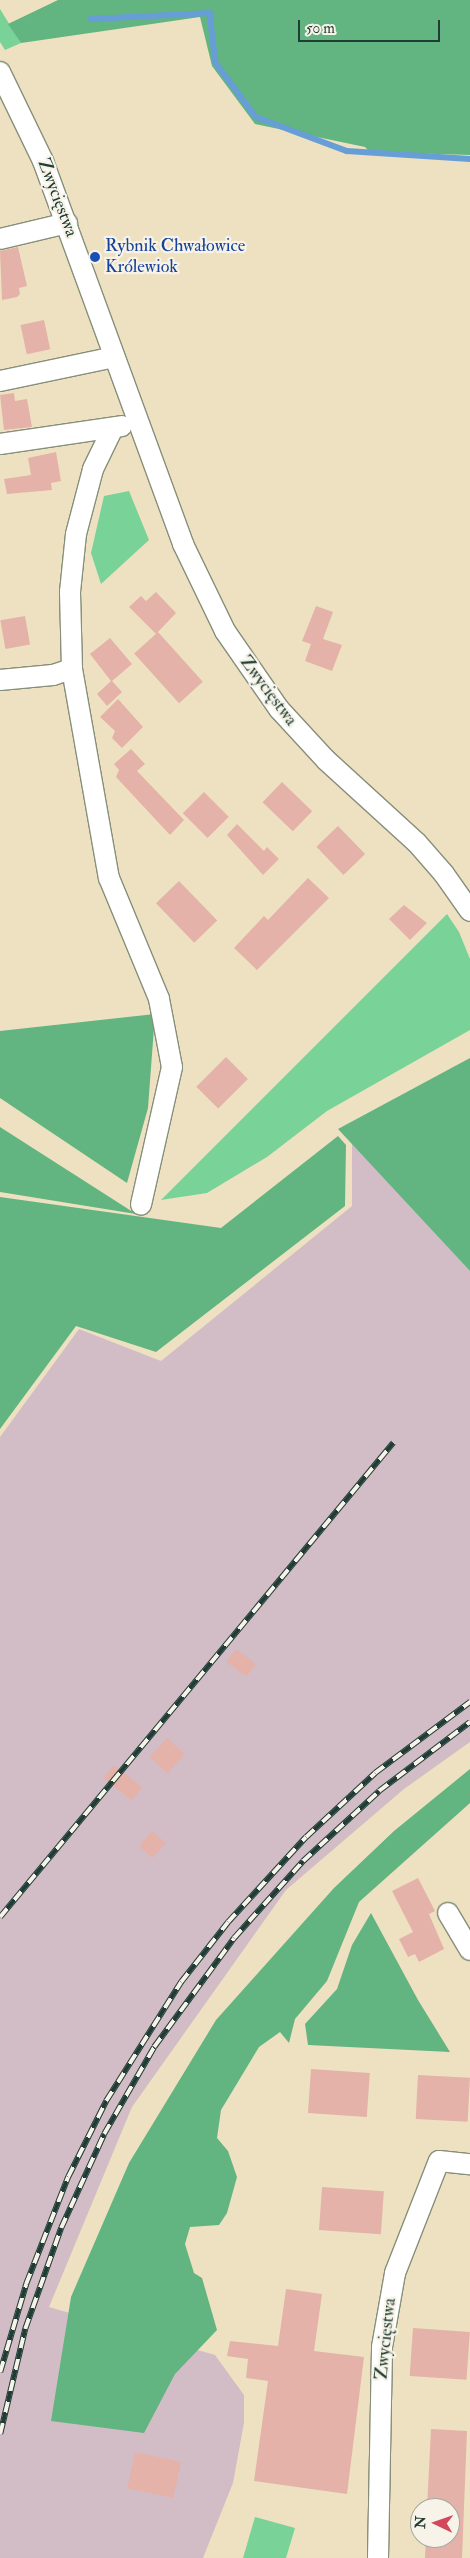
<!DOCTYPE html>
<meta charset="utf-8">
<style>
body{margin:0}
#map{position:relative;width:470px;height:2558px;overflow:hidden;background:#eee1c1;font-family:"IM FELL Double Pica",serif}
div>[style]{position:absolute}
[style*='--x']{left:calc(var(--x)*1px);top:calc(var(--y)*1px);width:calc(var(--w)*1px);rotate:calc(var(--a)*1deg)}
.industrial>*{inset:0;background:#d2bdc7}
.green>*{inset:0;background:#79d297}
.forest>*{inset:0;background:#62b480}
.stream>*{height:5.5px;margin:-2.75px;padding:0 2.75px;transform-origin:2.75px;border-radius:2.75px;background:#679ed5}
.building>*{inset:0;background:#e4b2a8;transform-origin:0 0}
.roads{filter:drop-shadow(1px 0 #868f7a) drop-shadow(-1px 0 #868f7a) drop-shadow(0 1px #868f7a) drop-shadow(0 -1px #868f7a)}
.street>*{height:20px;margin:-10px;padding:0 10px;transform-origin:10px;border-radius:10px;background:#fff}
.rail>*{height:5.5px;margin-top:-2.75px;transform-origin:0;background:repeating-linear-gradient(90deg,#f7f3e8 0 11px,#1f3d34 0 22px);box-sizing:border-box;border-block:1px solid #1f3d34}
.dots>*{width:14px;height:14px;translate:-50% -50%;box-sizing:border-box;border:2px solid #f7f3e8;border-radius:50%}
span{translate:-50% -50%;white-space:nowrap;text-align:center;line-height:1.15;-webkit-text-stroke:4.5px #f7f3e8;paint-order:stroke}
.street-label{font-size:18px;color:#1f3d34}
.transit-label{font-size:18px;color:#164399}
.left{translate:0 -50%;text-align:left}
.north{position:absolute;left:410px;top:2498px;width:50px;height:50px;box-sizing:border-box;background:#f7f3e8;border:1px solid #a1aaa0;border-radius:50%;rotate:273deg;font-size:14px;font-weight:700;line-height:20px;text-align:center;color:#1f3d34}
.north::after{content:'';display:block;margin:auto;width:18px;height:22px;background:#d1495b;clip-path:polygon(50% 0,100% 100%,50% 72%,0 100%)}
.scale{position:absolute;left:298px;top:20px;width:142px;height:22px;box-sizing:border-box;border:2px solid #1f3d34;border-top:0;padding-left:6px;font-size:15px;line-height:18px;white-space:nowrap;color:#1f3d34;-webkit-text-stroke:4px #f7f3e8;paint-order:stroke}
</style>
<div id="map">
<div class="industrial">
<i style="clip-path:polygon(352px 1142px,470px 1271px,470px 1742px,404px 1789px,286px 1890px,132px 2107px,49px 2307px,215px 2355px,244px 2395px,244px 2423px,233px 2483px,203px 2558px,0 2558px,0 1437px,79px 1329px,161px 1361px,352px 1206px)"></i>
</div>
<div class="green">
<i style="clip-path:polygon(0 9px,21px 43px,5px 50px,0 42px)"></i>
<i style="clip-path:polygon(129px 491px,149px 540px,101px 584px,91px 553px,104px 496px)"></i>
<i style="clip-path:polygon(447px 914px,459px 932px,470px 959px,470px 1030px,327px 1111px,267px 1157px,207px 1193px,161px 1200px)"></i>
<i style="clip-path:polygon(255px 2517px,295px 2528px,286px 2558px,243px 2558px)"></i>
</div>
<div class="forest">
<i style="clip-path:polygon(58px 0,470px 0,470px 155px,370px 152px,365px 147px,255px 124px,212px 66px,200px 17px,21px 43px,8px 24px)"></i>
<i style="clip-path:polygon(155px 1014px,148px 1108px,127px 1183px,0 1098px,0 1031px)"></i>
<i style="clip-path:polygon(470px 1058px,470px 1271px,338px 1129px)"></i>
<i style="clip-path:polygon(0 1127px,136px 1214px,0 1192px)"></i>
<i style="clip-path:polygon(338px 1136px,346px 1145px,345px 1206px,156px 1352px,76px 1326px,0 1429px,0 1197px,221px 1228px)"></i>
<i style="clip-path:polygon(470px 1769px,470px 1803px,359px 1902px,327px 1981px,295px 2019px,289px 2043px,280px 2032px,259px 2047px,221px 2110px,217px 2138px,228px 2151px,237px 2177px,227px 2213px,219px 2225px,190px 2227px,185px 2244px,194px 2273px,202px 2278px,217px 2330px,175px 2374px,144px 2433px,51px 2421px,71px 2297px,129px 2163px,216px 2020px,334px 1888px,394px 1831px)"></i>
<i style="clip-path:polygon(371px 1913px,418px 2000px,450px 2052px,308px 2045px,305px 2024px,337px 1989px,352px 1945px)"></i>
</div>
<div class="stream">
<i style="--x:91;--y:19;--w:119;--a:-2.9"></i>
<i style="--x:210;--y:13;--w:50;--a:83.2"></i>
<i style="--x:216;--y:63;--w:67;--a:53.5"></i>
<i style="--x:256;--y:117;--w:97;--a:20.5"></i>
<i style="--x:347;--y:151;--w:123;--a:3.7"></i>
</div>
<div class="building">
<i style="clip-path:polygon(18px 247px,27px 286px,19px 288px,20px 294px,17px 297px,2px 300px,0 251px)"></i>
<i style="left:44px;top:320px;width:30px;height:24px;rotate:78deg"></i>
<i style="clip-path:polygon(14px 393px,15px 401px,27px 399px,32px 427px,4px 430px,0 395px)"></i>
<i style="clip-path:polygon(56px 452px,61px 481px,51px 483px,52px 490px,7px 494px,4px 479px,31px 475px,28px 458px)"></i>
<i style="clip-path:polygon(156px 592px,176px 613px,156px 634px,129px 607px,141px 596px,146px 601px)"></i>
<i style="clip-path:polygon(316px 606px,333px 612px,323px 639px,342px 645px,332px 671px,305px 661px,311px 644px,302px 641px)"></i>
<i style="left:25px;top:616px;width:29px;height:25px;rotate:80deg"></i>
<i style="left:158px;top:632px;width:67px;height:32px;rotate:48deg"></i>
<i style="clip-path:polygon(110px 638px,132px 664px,112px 681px,122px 692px,107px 706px,97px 694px,111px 681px,90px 654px)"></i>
<i style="clip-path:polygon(118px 699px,143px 727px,122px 748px,112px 738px,115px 731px,100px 717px)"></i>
<i style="clip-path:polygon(131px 749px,145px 764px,137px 771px,184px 820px,170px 835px,116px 777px,119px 770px,114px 764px)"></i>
<i style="left:282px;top:782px;width:42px;height:28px;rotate:44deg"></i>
<i style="left:204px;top:792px;width:35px;height:30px;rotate:45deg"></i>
<i style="clip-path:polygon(237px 824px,264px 851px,267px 847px,279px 859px,263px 875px,227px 835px)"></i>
<i style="left:338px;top:826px;width:39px;height:30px;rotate:46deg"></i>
<i style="clip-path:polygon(308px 878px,329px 898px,257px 970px,234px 948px,264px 916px,268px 920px)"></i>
<i style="left:179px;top:881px;width:55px;height:32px;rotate:46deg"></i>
<i style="clip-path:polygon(404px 905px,427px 923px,410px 940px,389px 919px)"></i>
<i style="left:226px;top:1057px;width:31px;height:42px;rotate:45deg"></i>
<i style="left:236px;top:1649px;width:25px;height:16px;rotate:37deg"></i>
<i style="left:167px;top:1738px;width:24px;height:26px;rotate:42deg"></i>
<i style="left:114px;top:1765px;width:36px;height:17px;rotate:38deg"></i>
<i style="left:152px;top:1831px;width:18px;height:20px;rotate:41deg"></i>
<i style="clip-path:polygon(418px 1878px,435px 1911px,429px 1914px,444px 1949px,419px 1962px,415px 1954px,408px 1957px,399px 1939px,413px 1932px,392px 1891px)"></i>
<i style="left:311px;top:2069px;width:59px;height:44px;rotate:4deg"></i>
<i style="left:418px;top:2075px;width:52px;height:44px;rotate:3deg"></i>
<i style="left:322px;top:2187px;width:62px;height:43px;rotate:4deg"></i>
<i style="clip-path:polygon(286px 2289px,322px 2294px,314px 2351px,364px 2357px,347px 2494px,254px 2481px,268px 2381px,246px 2378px,248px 2359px,227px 2356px,230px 2341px,278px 2346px)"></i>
<i style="left:413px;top:2328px;width:57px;height:48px;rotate:4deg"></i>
<i style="clip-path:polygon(431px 2429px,467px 2431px,462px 2558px,425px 2558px,426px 2538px,450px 2538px,450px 2508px,427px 2508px)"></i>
<i style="left:135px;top:2452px;width:47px;height:37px;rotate:12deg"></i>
</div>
<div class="roads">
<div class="street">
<i style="--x:0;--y:72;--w:99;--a:64.2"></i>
<i style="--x:43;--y:161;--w:408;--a:69.9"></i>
<i style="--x:183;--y:544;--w:97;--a:64.2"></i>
<i style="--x:225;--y:631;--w:95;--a:55.3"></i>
<i style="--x:279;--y:709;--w:69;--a:47.3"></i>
<i style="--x:326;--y:760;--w:123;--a:42.4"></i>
<i style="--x:417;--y:843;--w:41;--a:48.9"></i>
<i style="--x:444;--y:874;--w:45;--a:54.9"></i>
<i style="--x:0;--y:239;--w:69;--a:-13.4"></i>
<i style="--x:0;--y:381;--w:117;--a:-11.8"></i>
<i style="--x:0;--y:444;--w:123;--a:-8.4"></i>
<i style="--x:72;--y:669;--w:212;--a:80"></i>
<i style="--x:109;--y:878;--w:131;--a:67.5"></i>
<i style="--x:159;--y:999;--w:69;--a:79.2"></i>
<i style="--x:172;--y:1067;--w:141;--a:102.7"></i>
<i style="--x:0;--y:680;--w:53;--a:-5.4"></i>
<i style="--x:53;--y:675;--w:20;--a:-18"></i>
<i style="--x:72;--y:669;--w:77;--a:-91.5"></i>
<i style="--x:70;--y:592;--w:58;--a:-84.1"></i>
<i style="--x:76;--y:534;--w:67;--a:-75.3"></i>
<i style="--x:93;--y:469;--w:46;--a:-64"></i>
<i style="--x:448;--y:1913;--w:43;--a:59.3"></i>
<i style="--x:378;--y:2558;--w:211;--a:-88.9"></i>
<i style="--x:382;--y:2347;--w:75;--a:-80"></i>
<i style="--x:395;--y:2273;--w:120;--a:-68.6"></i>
<i style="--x:439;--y:2161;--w:31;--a:6"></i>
</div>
</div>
<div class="rail">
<i style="--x:0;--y:1917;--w:616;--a:-50.34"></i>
<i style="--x:0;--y:2372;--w:92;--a:-73.5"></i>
<i style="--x:26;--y:2284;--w:115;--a:-68.6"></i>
<i style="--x:68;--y:2177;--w:85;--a:-63.4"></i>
<i style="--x:106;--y:2101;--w:141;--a:-57.8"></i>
<i style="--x:181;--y:1982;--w:76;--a:-51.9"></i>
<i style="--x:228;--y:1922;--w:115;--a:-47.5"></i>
<i style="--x:306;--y:1837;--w:94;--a:-42.8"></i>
<i style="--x:375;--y:1773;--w:119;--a:-36.8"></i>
<i style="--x:0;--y:2434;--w:108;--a:-76.6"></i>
<i style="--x:25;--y:2329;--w:107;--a:-70.4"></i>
<i style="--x:61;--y:2228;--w:103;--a:-65.4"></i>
<i style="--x:104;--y:2134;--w:100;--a:-60.1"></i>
<i style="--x:154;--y:2047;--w:135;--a:-53.7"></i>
<i style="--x:234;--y:1938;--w:103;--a:-48.1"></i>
<i style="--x:303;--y:1861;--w:103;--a:-42.6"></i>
<i style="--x:379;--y:1791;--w:114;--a:-37.2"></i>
</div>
<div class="dots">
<i style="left:95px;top:257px;background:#1a4fb4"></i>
</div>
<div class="street-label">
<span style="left:57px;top:198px;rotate:69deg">Zwycięstwa</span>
<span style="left:268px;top:691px;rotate:53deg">Zwycięstwa</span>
<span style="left:386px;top:2339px;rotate:-84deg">Zwycięstwa</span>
</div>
<div class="transit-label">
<span class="left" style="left:105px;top:257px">Rybnik Chwałowice<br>Królewiok</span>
</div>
<div class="north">N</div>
<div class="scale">50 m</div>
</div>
